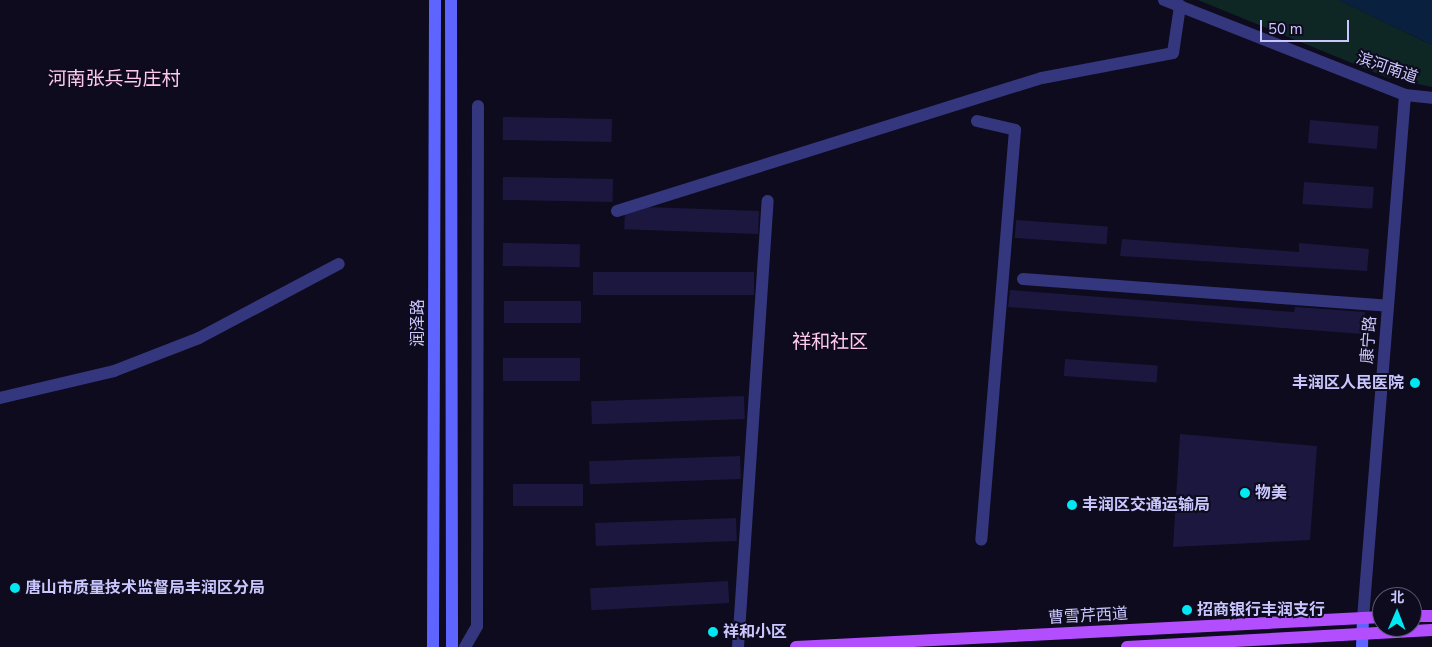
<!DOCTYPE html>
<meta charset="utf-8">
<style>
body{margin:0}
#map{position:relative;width:1432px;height:647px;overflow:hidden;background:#0d0b1d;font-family:"Nunito Sans","Noto Sans SC",sans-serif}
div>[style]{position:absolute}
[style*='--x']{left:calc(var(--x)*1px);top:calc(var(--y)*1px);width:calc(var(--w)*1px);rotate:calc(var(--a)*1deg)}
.green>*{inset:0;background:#0e2725}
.water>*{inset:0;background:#09203e}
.building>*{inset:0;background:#1c173f;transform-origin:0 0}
.minor>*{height:12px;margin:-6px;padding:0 6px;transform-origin:6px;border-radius:6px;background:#34367e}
.tertiary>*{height:12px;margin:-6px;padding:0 6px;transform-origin:6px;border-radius:6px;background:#34367e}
.secondary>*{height:12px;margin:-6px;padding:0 6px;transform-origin:6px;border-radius:6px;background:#5e64ff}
.primary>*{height:12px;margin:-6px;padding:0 6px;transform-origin:6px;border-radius:6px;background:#b34eff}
.dots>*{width:14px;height:14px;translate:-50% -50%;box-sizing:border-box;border:2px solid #0d0b1d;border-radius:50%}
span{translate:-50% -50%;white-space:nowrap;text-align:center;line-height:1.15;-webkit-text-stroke:4px #0d0b1d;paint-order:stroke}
.street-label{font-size:16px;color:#cac7ff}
.poi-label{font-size:16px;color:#cac7ff;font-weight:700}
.right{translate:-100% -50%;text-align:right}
.left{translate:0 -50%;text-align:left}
.quarter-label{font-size:19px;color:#ffc9ef}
.north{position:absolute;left:1372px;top:587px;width:50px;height:50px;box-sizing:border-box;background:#0d0b1d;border:1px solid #595677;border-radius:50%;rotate:1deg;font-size:14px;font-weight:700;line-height:20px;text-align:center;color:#cac7ff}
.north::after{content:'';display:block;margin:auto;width:18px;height:22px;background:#00e8f2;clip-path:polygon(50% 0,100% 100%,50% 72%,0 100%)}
.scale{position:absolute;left:1260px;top:20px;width:89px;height:22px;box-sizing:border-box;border:2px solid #cac7ff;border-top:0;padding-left:6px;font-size:15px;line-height:18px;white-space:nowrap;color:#cac7ff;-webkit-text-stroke:4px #0d0b1d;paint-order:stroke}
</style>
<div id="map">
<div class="green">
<i style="clip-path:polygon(1198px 0,1339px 0,1432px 45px,1432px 87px,1386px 77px)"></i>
</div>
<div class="water">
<i style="clip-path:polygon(1339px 0,1432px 0,1432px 45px)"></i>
</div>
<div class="building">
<i style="left:503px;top:117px;width:109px;height:23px;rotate:1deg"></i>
<i style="left:1310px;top:120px;width:69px;height:23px;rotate:5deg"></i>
<i style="left:503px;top:177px;width:110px;height:23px;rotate:1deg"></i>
<i style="left:1304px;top:182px;width:70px;height:22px;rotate:4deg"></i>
<i style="left:759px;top:211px;width:23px;height:134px;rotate:92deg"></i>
<i style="left:1016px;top:220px;width:92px;height:18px;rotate:4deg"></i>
<i style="clip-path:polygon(1122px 239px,1299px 252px,1299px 243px,1369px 249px,1367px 271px,1120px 256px)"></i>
<i style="left:503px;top:243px;width:77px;height:23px;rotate:1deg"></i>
<i style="left:754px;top:272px;width:23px;height:161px;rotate:90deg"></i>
<i style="clip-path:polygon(1010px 290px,1294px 312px,1295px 307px,1365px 312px,1363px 334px,1008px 307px)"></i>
<i style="left:504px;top:301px;width:77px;height:22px"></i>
<i style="left:503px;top:358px;width:77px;height:23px"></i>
<i style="left:1065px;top:359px;width:93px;height:17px;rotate:4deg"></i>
<i style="left:744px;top:396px;width:23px;height:153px;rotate:88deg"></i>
<i style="clip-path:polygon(1180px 434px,1317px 446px,1310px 540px,1173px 547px)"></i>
<i style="left:740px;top:456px;width:23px;height:151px;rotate:88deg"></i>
<i style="left:513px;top:484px;width:70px;height:22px"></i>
<i style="left:736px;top:518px;width:23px;height:141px;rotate:88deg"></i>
<i style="left:728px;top:581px;width:22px;height:138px;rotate:87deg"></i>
</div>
<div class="minor">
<i style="--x:977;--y:121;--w:39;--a:13"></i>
<i style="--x:1015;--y:130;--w:411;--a:94.7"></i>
<i style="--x:617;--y:211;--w:445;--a:-17.4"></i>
<i style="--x:1042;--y:78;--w:133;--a:-10.8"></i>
<i style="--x:1173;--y:53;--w:48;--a:-81.5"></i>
<i style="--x:1023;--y:279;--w:366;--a:4.2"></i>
<i style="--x:0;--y:398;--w:117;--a:-13.3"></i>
<i style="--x:114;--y:371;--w:91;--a:-21.2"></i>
<i style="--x:199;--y:338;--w:158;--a:-27.9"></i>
<i style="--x:465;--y:647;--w:24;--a:-60"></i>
<i style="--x:477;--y:626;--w:520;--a:-89.89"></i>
<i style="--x:738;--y:647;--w:447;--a:-86.2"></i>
</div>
<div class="tertiary">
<i style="--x:1164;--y:0;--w:259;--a:21.5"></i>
<i style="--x:1405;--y:95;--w:27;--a:6"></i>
<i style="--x:1363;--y:618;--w:525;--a:-85.41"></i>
</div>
<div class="secondary">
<i style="--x:451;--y:0;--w:647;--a:89.91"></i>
<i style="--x:433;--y:647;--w:647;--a:-89.82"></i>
<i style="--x:1362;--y:647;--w:29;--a:-88"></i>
</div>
<div class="primary">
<i style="--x:1412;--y:616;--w:20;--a:0"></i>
<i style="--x:796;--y:647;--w:587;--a:-2.93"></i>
<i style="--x:1127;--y:647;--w:305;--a:-3.2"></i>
</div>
<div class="dots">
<i style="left:1415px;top:383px;background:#00e8f2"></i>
<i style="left:1245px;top:493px;background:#00e8f2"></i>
<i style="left:1072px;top:505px;background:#00e8f2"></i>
<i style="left:15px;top:588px;background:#00e8f2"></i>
<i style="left:1187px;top:610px;background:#00e8f2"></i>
<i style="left:713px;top:632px;background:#00e8f2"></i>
</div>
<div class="street-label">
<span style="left:1387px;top:68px;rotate:19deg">滨河南道</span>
<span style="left:418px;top:323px;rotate:-90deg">润泽路</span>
<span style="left:1369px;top:340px;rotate:-86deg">康宁路</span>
<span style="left:1088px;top:616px;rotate:-3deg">曹雪芹西道</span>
</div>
<div class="poi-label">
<span class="right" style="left:1404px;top:383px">丰润区人民医院</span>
<span class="left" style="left:1255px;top:493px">物美</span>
<span class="left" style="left:1082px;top:505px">丰润区交通运输局</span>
<span class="left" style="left:25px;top:588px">唐山市质量技术监督局丰润区分局</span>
<span class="left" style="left:1197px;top:610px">招商银行丰润支行</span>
<span class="left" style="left:723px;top:632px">祥和小区</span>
</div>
<div class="quarter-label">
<span style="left:114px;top:80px">河南张兵马庄村</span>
<span style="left:830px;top:343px">祥和社区</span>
</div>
<div class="north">北</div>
<div class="scale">50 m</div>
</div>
